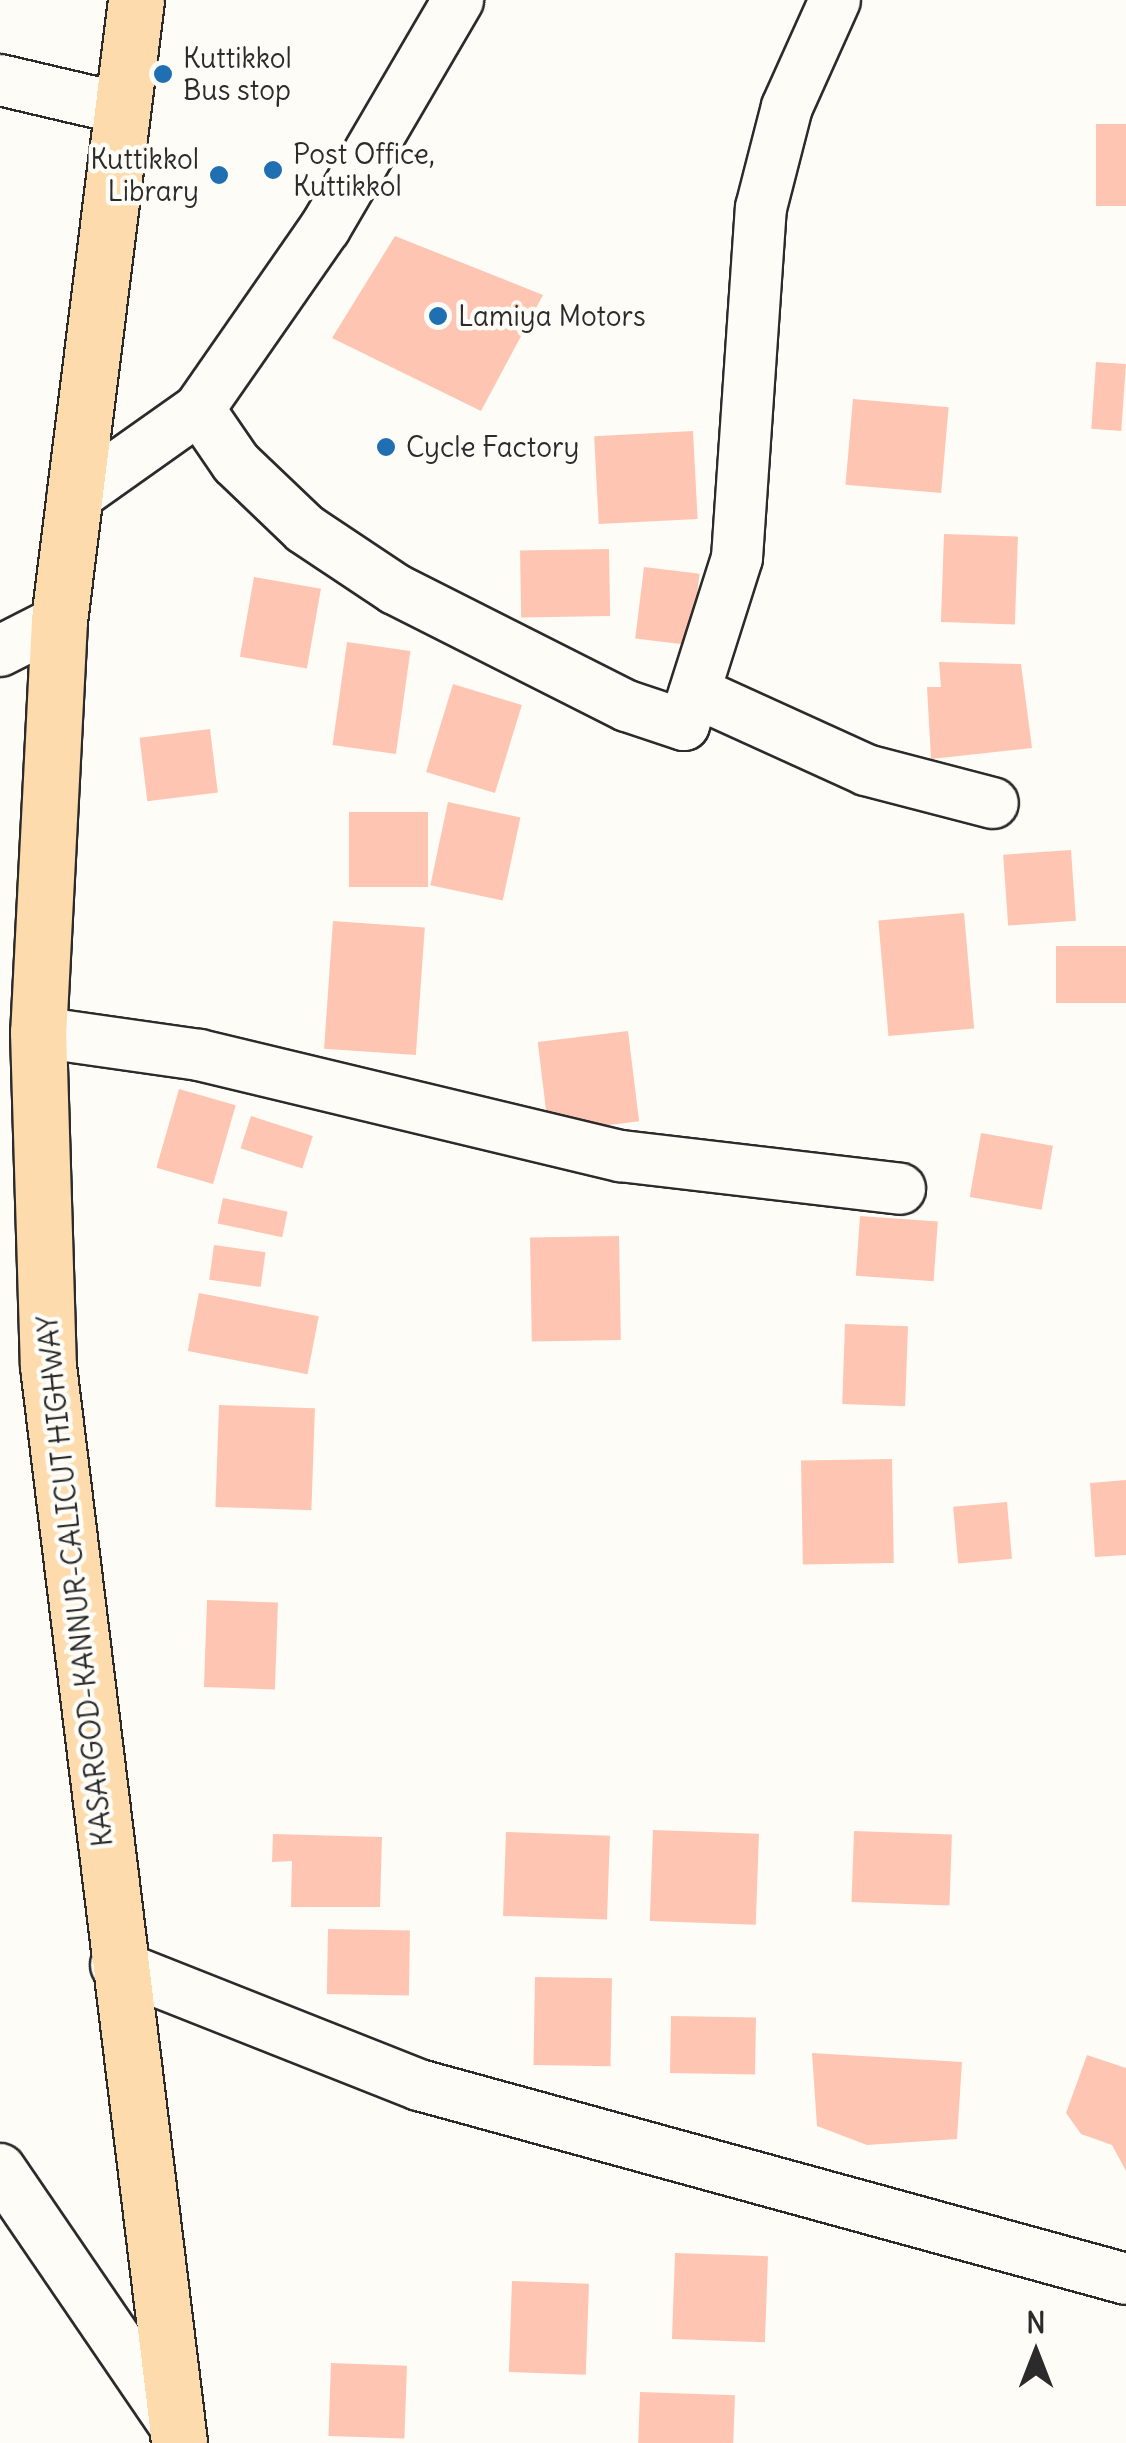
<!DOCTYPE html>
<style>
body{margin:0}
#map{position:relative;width:1126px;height:2443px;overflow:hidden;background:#fdfcf7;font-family:Delius,sans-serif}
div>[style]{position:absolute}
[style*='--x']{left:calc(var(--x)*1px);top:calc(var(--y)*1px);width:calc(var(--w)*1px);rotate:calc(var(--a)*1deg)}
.building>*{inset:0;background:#fec6b2;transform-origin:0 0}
.roads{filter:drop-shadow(2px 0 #2b2b2b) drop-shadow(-2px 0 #2b2b2b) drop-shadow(0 2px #2b2b2b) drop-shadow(0 -2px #2b2b2b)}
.minor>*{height:50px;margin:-25px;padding:0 25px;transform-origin:25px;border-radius:25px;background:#fdfcf7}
.highway>*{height:55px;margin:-27.5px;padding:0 27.5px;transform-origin:27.5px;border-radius:27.5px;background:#fedbac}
.dots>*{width:28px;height:28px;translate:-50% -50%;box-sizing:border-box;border:5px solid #fdfcf7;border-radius:50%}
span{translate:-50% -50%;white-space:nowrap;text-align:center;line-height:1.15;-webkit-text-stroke:9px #fdfcf7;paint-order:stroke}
.poi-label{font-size:28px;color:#2b2b2b}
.left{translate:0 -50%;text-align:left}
.right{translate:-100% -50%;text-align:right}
.street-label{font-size:28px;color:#2b2b2b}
.north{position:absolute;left:986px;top:2303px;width:100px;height:100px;-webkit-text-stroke:8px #fdfcf7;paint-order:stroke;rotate:0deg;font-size:28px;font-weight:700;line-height:40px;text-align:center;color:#2b2b2b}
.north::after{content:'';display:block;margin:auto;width:35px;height:45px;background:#2b2b2b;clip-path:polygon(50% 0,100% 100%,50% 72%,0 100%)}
</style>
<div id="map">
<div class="building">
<i style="left:1096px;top:124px;width:30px;height:82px"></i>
<i style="clip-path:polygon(395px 236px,543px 295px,481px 411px,332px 338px)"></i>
<i style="left:1096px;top:362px;width:30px;height:67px;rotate:4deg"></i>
<i style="left:853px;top:399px;width:96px;height:86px;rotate:5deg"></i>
<i style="left:693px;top:431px;width:88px;height:99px;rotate:87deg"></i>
<i style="left:944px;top:534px;width:74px;height:88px;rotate:2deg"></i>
<i style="left:609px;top:549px;width:67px;height:89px;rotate:89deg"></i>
<i style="left:644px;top:567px;width:56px;height:72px;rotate:7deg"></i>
<i style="left:254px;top:577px;width:68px;height:81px;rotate:10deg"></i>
<i style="left:347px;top:642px;width:64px;height:104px;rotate:8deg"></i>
<i style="clip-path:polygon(939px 662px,1021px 664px,1032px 748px,931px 759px,927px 687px,941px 687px)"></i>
<i style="left:453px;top:684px;width:72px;height:92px;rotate:17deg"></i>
<i style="left:210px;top:729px;width:64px;height:71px;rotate:83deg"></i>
<i style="left:448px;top:802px;width:74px;height:85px;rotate:12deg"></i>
<i style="left:428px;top:812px;width:75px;height:79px;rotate:90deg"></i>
<i style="left:1071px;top:850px;width:71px;height:68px;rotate:86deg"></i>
<i style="left:964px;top:913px;width:116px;height:86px;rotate:85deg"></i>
<i style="left:333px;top:921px;width:92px;height:128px;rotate:4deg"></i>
<i style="left:1056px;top:946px;width:70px;height:57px"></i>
<i style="left:628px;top:1031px;width:91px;height:91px;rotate:83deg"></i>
<i style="left:179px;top:1089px;width:59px;height:82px;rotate:16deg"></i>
<i style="left:251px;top:1116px;width:65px;height:34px;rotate:18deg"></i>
<i style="left:981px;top:1133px;width:73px;height:65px;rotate:10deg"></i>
<i style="left:223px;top:1198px;width:66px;height:26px;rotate:12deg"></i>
<i style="left:860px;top:1216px;width:78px;height:60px;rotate:4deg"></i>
<i style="left:619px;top:1236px;width:104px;height:89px;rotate:89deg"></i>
<i style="left:214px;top:1245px;width:52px;height:35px;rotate:8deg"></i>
<i style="left:199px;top:1293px;width:122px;height:59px;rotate:11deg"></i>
<i style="left:845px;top:1324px;width:63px;height:80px;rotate:2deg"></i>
<i style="left:219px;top:1405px;width:96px;height:102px;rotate:2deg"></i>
<i style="left:892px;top:1459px;width:104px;height:91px;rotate:89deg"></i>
<i style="clip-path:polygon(1126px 1480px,1126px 1555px,1095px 1557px,1090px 1483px)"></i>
<i style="left:1007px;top:1502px;width:57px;height:54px;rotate:85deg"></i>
<i style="left:207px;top:1600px;width:71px;height:87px;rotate:2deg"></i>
<i style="left:653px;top:1830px;width:106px;height:91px;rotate:2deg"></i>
<i style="left:854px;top:1831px;width:98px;height:71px;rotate:2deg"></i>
<i style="left:506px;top:1832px;width:104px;height:84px;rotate:2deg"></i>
<i style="clip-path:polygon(273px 1834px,382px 1837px,380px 1907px,291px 1907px,292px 1861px,272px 1862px)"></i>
<i style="left:328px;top:1929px;width:82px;height:65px;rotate:1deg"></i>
<i style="left:535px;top:1977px;width:77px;height:88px;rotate:1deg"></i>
<i style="left:671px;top:2016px;width:85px;height:57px;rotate:1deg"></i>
<i style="clip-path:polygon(812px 2053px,962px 2062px,957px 2139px,867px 2145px,817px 2126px)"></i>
<i style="clip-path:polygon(1087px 2055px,1126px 2068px,1126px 2171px,1112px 2145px,1081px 2134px,1066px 2113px)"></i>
<i style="left:675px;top:2253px;width:93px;height:86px;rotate:2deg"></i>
<i style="left:512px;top:2281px;width:77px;height:91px;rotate:2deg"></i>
<i style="left:331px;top:2363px;width:76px;height:73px;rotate:2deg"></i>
<i style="left:640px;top:2392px;width:95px;height:51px;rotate:2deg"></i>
</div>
<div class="roads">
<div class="minor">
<i style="--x:0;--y:80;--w:122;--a:13.2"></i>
<i style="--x:199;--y:409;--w:65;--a:55.6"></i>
<i style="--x:236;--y:463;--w:95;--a:43.7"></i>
<i style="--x:305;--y:529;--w:108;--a:33.7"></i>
<i style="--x:395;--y:589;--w:260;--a:26.8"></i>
<i style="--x:627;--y:706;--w:60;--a:18.4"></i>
<i style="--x:684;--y:725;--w:175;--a:-72.4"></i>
<i style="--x:737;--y:558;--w:351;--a:-86.1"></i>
<i style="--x:761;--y:208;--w:104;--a:-75.6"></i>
<i style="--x:787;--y:107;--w:117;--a:-65.8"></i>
<i style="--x:72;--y:499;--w:156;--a:-35.3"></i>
<i style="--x:199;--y:409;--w:221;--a:-55.2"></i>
<i style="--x:325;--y:228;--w:264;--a:-59.7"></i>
<i style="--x:0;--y:651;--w:66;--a:-27"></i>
<i style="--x:695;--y:692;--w:188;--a:24.5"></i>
<i style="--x:866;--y:770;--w:131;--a:14.6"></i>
<i style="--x:38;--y:1032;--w:163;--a:8.1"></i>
<i style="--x:199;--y:1055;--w:434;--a:13.5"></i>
<i style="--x:621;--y:1156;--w:281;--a:6.7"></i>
<i style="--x:116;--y:1965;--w:326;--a:21.6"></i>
<i style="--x:419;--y:2085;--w:733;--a:15.34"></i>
<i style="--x:0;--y:2169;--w:314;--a:55.7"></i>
</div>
<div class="highway">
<i style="--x:136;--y:0;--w:626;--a:97.07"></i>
<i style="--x:59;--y:621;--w:412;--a:92.9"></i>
<i style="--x:38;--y:1032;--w:334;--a:88.3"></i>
<i style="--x:48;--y:1366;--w:1085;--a:83.06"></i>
</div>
</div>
<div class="dots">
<i style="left:163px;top:74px;background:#1f6fb2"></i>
<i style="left:273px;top:170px;background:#1f6fb2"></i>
<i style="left:219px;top:175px;background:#1f6fb2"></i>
<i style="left:438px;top:316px;background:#1f6fb2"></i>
<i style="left:386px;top:447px;background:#1f6fb2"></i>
</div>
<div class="poi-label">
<span class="left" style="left:183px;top:74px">Kuttikkol<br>Bus stop</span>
<span class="left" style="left:293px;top:170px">Post Office,<br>Kuttikkol</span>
<span class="right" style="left:199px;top:175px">Kuttikkol<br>Library</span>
<span class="left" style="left:458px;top:316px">Lamiya Motors</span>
<span class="left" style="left:406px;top:447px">Cycle Factory</span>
</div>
<div class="street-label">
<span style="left:75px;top:1581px;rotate:-96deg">KASARGOD-KANNUR-CALICUT HIGHWAY</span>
</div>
<div class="north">N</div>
</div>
